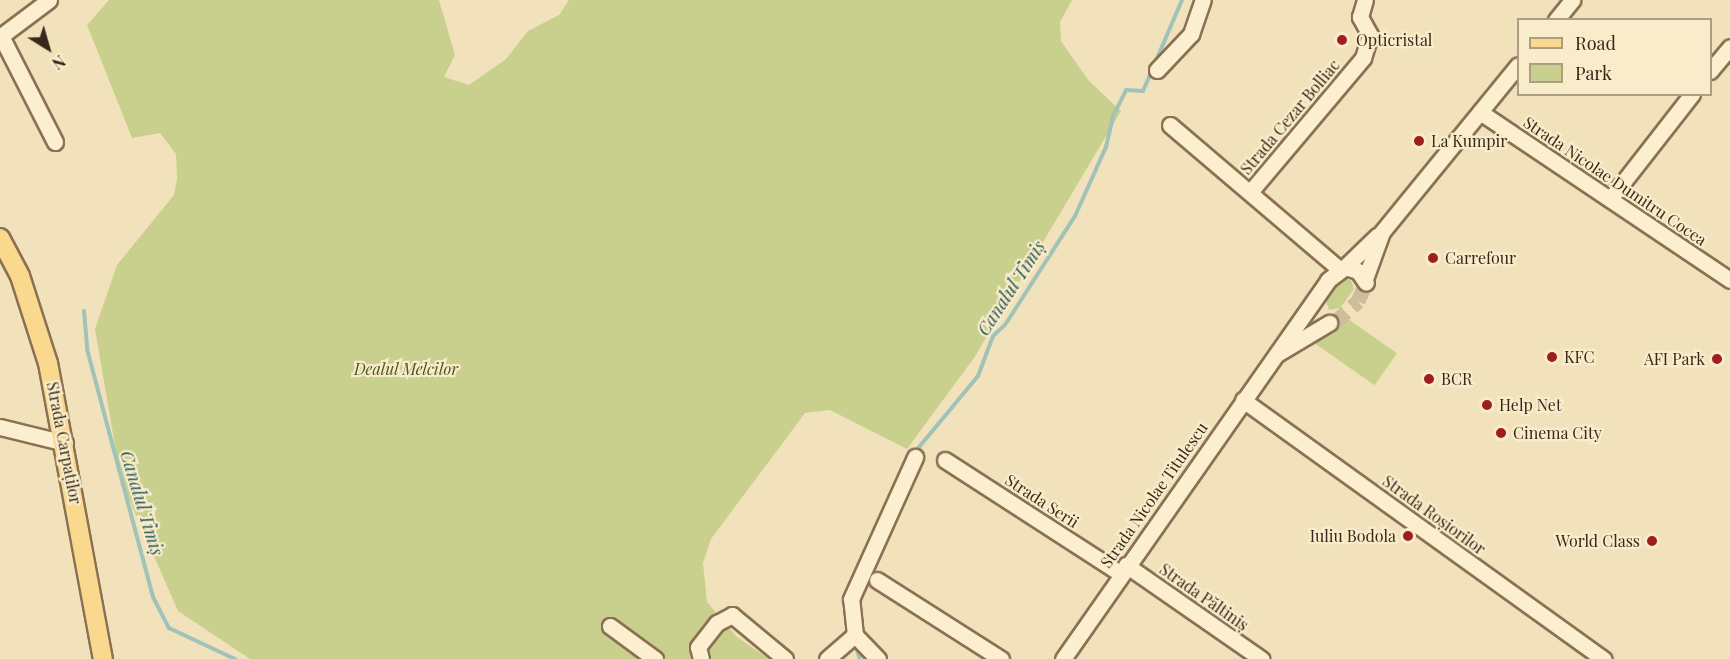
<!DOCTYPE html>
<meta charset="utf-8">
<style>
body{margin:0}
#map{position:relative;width:1730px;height:659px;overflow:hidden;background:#f2e2bb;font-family:"Playfair Display",serif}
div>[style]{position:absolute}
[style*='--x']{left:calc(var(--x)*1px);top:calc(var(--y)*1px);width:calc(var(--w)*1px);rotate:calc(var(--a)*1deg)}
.green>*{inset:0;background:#c9d08e;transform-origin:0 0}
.stream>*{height:4px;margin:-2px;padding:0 2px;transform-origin:2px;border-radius:2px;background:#a0c2b8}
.minor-tunnel>*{height:15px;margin-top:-7.5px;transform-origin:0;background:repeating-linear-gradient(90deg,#cdbd9b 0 15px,transparent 0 23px)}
.roads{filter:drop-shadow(2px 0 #8b7153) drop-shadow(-2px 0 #8b7153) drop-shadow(0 2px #8b7153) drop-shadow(0 -2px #8b7153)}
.minor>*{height:15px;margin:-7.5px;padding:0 7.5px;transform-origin:7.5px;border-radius:7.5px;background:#fcefcf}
.major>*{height:18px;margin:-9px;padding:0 9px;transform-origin:9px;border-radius:9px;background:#fad88e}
.dots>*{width:16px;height:16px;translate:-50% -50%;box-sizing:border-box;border:3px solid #f9eccb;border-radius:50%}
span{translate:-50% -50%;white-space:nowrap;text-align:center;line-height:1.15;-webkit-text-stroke:4.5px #f9eccb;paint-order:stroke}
.poi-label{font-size:16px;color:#38281a}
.left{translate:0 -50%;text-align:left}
.right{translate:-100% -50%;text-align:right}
.street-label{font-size:16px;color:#38281a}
.park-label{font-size:16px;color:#48571e;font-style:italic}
.water-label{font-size:18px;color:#275956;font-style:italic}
.legend{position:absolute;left:1517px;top:18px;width:195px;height:78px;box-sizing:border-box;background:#f9eccb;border:2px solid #ac9e84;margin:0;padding:8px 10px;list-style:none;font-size:18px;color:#38281a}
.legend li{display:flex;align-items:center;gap:12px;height:30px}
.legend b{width:30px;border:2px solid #ac9e84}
.north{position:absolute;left:18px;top:18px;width:60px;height:60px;-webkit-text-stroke:4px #f9eccb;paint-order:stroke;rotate:143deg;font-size:16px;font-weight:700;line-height:24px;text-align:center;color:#38281a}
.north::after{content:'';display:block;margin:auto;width:21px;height:27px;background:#38281a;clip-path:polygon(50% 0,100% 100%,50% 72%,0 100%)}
</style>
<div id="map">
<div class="green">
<i style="clip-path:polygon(109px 0,439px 0,455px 55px,444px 77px,469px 85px,506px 59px,528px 31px,559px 15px,569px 0,1072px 0,1060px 22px,1061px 41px,1089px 81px,1121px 111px,974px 358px,907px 449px,830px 410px,805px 413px,711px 539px,703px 563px,707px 602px,737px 637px,769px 659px,250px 659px,178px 611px,121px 481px,95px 329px,117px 265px,174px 195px,177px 179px,176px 154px,160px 133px,132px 138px,87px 25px)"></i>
<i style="clip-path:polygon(1341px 278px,1351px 280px,1354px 289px,1340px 308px,1329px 310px,1324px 295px)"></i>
<i style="left:1338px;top:312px;width:72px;height:39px;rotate:35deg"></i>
</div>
<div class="stream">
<i style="--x:84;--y:311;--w:38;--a:85"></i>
<i style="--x:87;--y:349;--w:257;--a:75.1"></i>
<i style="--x:153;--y:597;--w:35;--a:63"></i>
<i style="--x:169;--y:628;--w:73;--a:25.2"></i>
<i style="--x:915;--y:452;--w:99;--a:-50.3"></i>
<i style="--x:978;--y:376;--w:43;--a:-69.4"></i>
<i style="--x:993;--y:336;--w:16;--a:-43"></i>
<i style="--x:1005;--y:325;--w:130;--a:-57.3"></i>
<i style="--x:1075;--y:216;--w:76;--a:-65.8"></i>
<i style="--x:1106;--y:147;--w:32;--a:-77"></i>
<i style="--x:1113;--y:116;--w:29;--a:-63"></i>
<i style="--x:1126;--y:90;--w:17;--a:3"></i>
<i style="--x:1143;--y:91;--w:99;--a:-66.8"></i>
<i style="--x:845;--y:603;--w:21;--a:85"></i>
<i style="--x:857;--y:650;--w:9;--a:72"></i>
</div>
<div class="minor-tunnel">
<i style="--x:1335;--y:322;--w:31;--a:-42"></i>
<i style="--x:1358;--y:301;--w:20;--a:-66"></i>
</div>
<div class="roads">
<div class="minor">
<i style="--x:49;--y:0;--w:60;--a:143.1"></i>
<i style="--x:1;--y:36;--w:119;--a:63"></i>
<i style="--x:1556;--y:20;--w:26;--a:-51"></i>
<i style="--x:1157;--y:70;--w:50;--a:-46.6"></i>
<i style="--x:1191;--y:34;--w:36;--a:-71"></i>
<i style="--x:1710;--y:71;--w:31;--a:-50"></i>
<i style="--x:1480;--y:112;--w:301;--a:33.9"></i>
<i style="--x:1170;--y:125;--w:222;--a:40.4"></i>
<i style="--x:1251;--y:191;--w:174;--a:-49.9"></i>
<i style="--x:1363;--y:58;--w:24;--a:-73"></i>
<i style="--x:1370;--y:35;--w:21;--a:-119"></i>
<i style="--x:1360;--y:17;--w:18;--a:-74"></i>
<i style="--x:1610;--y:199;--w:133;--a:-52"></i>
<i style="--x:1345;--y:267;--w:45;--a:-44.1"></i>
<i style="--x:1365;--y:279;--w:50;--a:-70.1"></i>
<i style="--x:1382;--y:232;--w:215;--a:-50.8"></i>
<i style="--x:1277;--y:354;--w:61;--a:-30.8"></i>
<i style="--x:1243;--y:400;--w:444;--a:35.7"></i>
<i style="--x:0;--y:427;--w:67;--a:13.8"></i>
<i style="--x:945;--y:460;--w:208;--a:32.9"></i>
<i style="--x:1126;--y:565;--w:165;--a:34.8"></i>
<i style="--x:877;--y:580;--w:147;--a:32.5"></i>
<i style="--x:610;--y:626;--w:56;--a:36.3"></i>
<i style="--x:701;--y:659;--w:12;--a:-104"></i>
<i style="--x:698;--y:647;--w:31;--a:-52"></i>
<i style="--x:717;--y:623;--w:17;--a:-28"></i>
<i style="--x:732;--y:615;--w:69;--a:39.7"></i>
<i style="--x:827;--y:659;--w:37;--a:-41"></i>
<i style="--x:878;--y:659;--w:33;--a:-134"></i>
<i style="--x:855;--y:635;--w:36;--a:-96"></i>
<i style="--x:851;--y:599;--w:156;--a:-65.7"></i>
<i style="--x:1063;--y:659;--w:462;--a:-55"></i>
<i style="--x:1328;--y:280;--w:21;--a:-37"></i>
<i style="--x:1345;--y:267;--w:14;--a:17"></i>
<i style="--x:1358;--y:271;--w:14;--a:56"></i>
</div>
<div class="major">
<i style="--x:0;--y:238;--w:43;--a:62.2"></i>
<i style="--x:20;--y:276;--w:91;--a:72.2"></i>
<i style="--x:48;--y:363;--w:301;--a:79.5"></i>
</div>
</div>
<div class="dots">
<i style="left:1342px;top:40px;background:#9f1e1f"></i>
<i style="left:1419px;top:141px;background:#9f1e1f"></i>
<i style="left:1433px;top:258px;background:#9f1e1f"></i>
<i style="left:1552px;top:357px;background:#9f1e1f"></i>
<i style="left:1717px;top:359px;background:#9f1e1f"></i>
<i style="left:1429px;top:379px;background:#9f1e1f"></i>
<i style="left:1487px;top:405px;background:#9f1e1f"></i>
<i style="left:1501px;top:433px;background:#9f1e1f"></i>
<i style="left:1408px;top:536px;background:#9f1e1f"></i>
<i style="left:1652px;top:541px;background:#9f1e1f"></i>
</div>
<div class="poi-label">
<span class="left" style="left:1356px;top:40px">Opticristal</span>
<span class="left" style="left:1431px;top:141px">La Kumpir</span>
<span class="left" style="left:1445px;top:258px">Carrefour</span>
<span class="left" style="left:1564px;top:357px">KFC</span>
<span class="right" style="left:1705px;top:359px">AFI Park</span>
<span class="left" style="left:1441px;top:379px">BCR</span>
<span class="left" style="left:1499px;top:405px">Help Net</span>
<span class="left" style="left:1513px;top:433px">Cinema City</span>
<span class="right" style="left:1396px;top:536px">Iuliu Bodola</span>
<span class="right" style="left:1640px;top:541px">World Class</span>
</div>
<div class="street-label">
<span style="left:1290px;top:117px;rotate:-50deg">Strada Cezar Bolliac</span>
<span style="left:1615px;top:181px;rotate:34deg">Strada Nicolae Dumitru Cocea</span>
<span style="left:64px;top:443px;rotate:79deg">Strada Carpaților</span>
<span style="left:1154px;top:495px;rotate:-55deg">Strada Nicolae Titulescu</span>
<span style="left:1042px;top:501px;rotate:33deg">Strada Serii</span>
<span style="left:1434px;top:515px;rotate:36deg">Strada Roșiorilor</span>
<span style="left:1204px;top:597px;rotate:35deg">Strada Păltiniș</span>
</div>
<div class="park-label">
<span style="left:406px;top:369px">Dealul Melcilor</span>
</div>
<div class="water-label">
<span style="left:1011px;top:288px;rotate:-57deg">Canalul Timiș</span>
<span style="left:142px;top:503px;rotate:73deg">Canalul Timiș</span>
</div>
<ul class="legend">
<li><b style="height:8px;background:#fad88e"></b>Road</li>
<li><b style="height:16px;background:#c9d08e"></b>Park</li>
</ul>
<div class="north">N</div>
</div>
